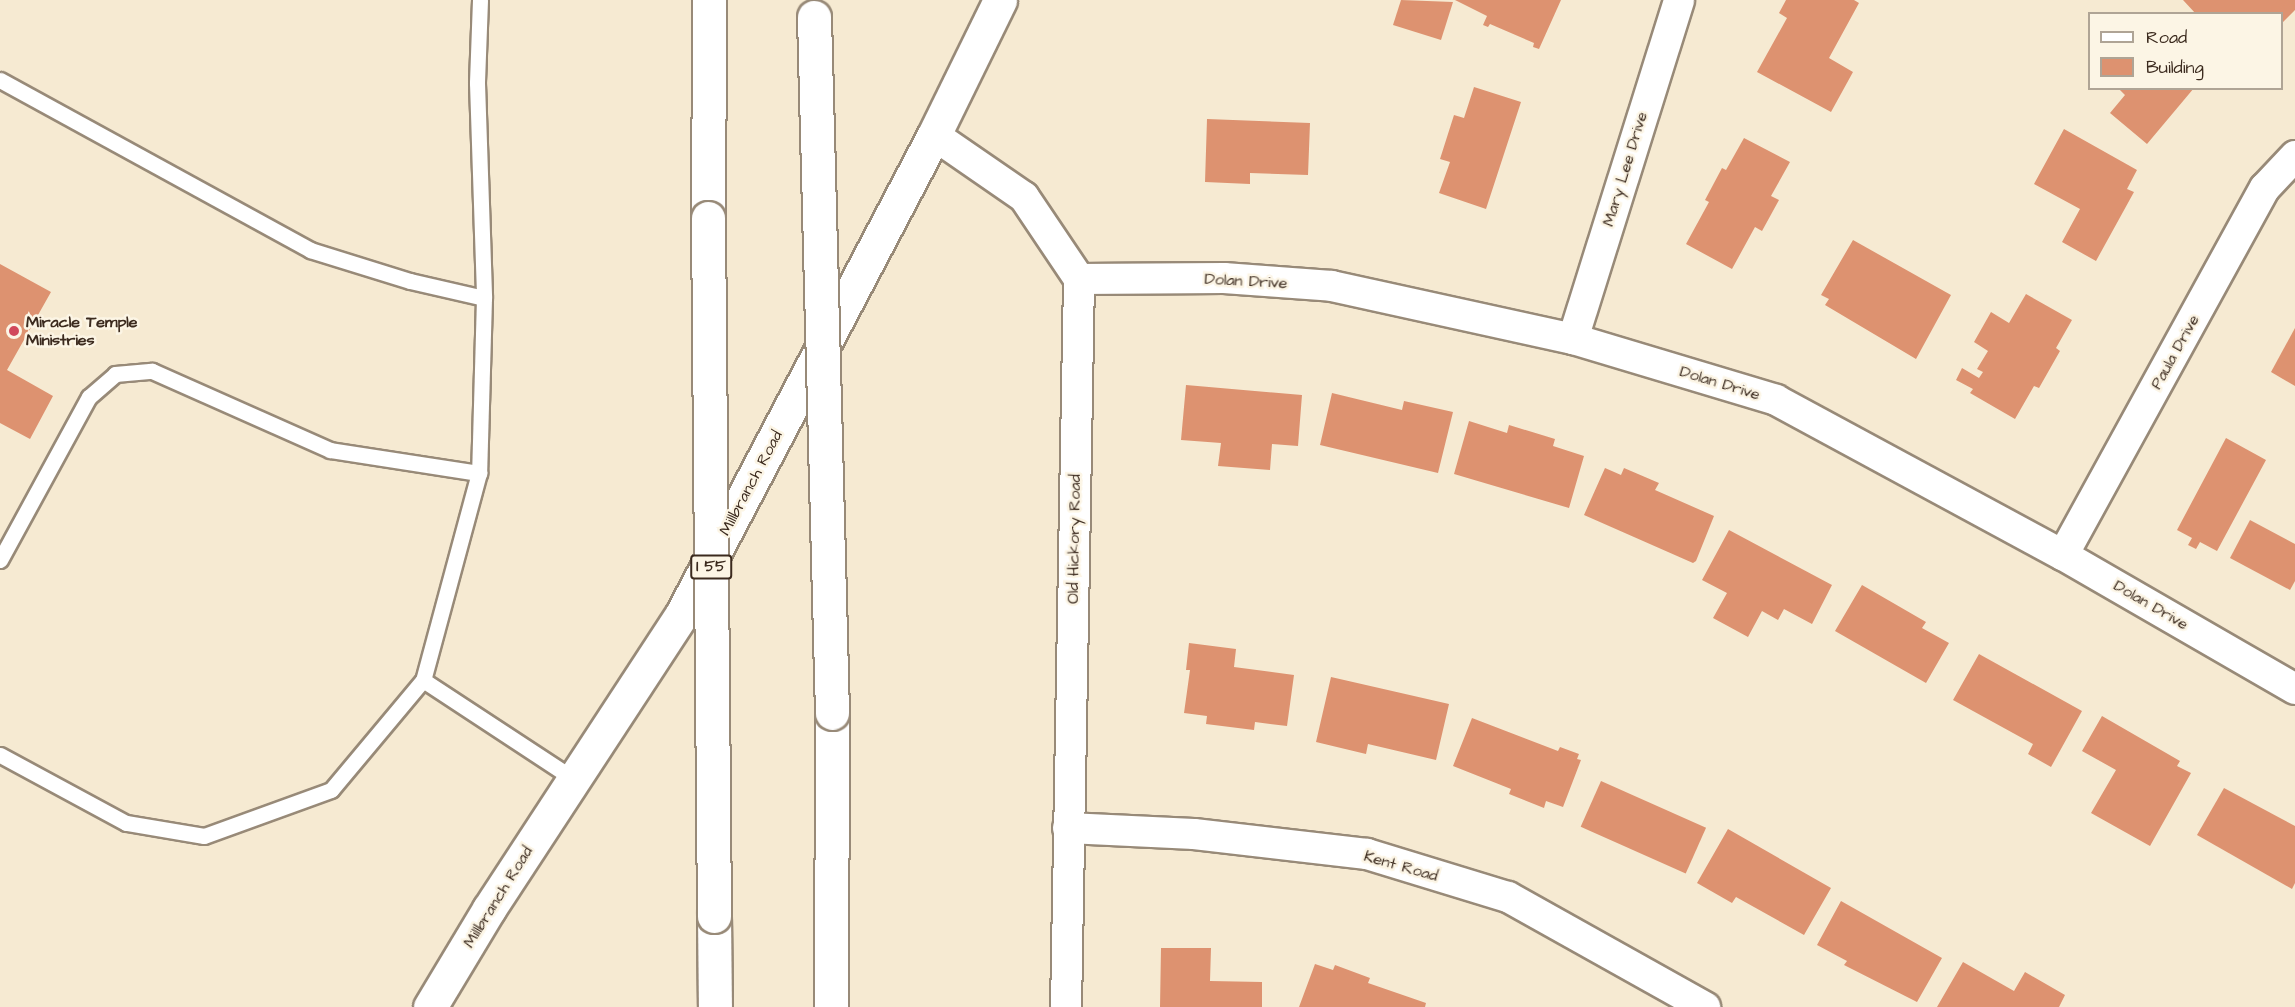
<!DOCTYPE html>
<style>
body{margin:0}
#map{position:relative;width:2295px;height:1007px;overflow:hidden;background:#f6ead2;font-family:"Architects Daughter",sans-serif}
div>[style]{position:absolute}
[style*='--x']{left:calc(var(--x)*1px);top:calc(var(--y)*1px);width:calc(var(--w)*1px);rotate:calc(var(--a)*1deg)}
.building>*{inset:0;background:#dd9270;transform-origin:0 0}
.roads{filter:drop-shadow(2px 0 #988a78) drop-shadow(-2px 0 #988a78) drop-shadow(0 2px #988a78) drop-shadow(0 -2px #988a78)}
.lane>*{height:15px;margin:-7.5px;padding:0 7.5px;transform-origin:7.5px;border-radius:7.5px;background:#fff}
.street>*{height:30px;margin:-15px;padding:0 15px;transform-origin:15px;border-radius:15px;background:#fff}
.secondary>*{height:33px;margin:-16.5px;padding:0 16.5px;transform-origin:16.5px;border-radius:16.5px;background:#fff}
.highway>*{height:33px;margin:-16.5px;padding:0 16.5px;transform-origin:16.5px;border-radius:16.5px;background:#fff}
.bridges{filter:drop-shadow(2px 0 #988a78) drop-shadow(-2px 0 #988a78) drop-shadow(0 2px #988a78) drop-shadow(0 -2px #988a78)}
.highway-bridge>*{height:33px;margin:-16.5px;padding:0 16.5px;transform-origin:16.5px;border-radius:16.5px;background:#fff}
.dots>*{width:16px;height:16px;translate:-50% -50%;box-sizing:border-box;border:3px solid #fcf5e5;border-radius:50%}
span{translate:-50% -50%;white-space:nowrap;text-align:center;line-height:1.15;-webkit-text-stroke:5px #fcf5e5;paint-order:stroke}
.shield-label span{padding:2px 4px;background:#fcf5e5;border:2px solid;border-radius:4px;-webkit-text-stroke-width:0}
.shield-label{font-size:15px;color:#3b2a1e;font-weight:700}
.street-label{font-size:16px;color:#3b2a1e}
.poi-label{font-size:16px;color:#3b2a1e;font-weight:700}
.left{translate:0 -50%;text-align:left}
.legend{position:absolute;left:2088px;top:12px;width:195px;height:78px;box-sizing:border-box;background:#fcf5e5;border:2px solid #afa495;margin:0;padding:8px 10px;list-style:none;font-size:18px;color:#3b2a1e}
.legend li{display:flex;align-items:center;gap:12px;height:30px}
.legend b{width:30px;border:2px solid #afa495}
</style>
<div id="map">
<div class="building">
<i style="clip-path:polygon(1401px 0,1453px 2px,1441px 40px,1393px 25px)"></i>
<i style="clip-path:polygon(1455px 0,1561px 0,1539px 49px,1533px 47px,1534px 43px,1490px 24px,1488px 27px,1483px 25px,1487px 16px)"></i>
<i style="clip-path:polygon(1786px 0,1854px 0,1859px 3px,1829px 58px,1853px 72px,1831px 112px,1757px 72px,1787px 18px,1779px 13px)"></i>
<i style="clip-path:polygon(2183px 0,2295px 0,2295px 10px,2282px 23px,2282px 14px,2196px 14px)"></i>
<i style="clip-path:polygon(1474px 87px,1521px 102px,1486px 209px,1439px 193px,1450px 162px,1440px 159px,1454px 115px,1464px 118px)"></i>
<i style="clip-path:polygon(2118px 88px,2194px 88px,2147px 144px,2110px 113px,2125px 95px)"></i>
<i style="clip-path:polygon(1207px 119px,1310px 123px,1308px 175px,1250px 173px,1250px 184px,1205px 182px)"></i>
<i style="clip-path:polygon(2064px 129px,2137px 170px,2127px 189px,2134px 192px,2096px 261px,2062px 242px,2080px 209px,2034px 184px)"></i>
<i style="clip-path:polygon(1744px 138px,1790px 162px,1771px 196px,1779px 200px,1762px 231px,1755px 227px,1732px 269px,1686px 244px,1709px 202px,1705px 200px,1722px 168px,1726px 170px)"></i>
<i style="clip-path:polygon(1853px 240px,1951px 295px,1916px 359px,1825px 305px,1829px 299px,1821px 295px)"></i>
<i style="clip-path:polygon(0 264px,51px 292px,7px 370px,53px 396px,30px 439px,0 423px)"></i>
<i style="clip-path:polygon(2026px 294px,2072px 320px,2056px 348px,2060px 351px,2039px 388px,2034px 386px,2015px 419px,1970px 393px,1973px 389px,1956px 380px,1962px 368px,1979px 378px,1983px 372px,1977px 369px,1988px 351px,1974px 342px,1991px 312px,2009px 323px)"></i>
<i style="clip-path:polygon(2295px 328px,2295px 386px,2271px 372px)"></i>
<i style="clip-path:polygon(1186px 385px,1302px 395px,1298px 446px,1272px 444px,1270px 470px,1218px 466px,1221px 443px,1181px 440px)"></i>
<i style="clip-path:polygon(1332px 393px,1402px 410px,1404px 401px,1453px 412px,1438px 473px,1320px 445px)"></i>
<i style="clip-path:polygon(1469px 421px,1507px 433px,1509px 425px,1555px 439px,1553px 446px,1584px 456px,1569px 508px,1454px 474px)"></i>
<i style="clip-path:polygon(2226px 438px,2266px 460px,2217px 551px,2200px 542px,2196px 549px,2188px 545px,2192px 538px,2177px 530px)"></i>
<i style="clip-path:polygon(1605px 468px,1621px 475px,1624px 468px,1659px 483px,1655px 490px,1714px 516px,1696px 561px,1693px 563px,1584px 515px)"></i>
<i style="clip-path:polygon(2250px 520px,2295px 544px,2295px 581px,2290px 590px,2230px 558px)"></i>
<i style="clip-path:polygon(1729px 530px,1832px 585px,1812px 624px,1784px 609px,1778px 620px,1762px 611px,1748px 637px,1713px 618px,1727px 593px,1702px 580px)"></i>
<i style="clip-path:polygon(1862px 585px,1926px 622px,1922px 628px,1949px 643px,1926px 683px,1835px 631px)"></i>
<i style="clip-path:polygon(1189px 643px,1236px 649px,1234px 667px,1294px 675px,1287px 726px,1255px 722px,1254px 730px,1206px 724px,1207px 716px,1184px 713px,1190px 670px,1186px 670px)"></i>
<i style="clip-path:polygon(1979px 654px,2082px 711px,2051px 767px,2028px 754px,2033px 744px,1953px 700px)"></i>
<i style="clip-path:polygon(1331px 677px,1449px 704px,1436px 760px,1368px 744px,1366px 754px,1316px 742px)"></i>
<i style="clip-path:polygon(2102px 716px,2180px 761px,2177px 766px,2191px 773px,2150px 846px,2091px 813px,2116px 770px,2082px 751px)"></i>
<i style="clip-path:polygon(1472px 718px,1558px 751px,1560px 747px,1579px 754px,1577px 759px,1581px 760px,1563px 807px,1546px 801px,1544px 808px,1509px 794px,1511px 789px,1453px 766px)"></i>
<i style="left:1601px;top:781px;width:115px;height:50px;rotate:24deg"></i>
<i style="clip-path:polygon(2224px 788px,2295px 826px,2295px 883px,2292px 889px,2197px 835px)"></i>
<i style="clip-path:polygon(1728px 829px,1831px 888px,1804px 935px,1736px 897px,1732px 903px,1697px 883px)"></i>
<i style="clip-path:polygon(1841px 901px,1942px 958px,1917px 1002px,1844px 965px,1847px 961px,1817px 945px)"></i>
<i style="clip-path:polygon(1161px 948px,1211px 948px,1210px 981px,1262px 982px,1262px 1007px,1160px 1007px)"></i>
<i style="clip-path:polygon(1963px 962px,2014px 991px,2025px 972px,2065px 995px,2059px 1007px,1937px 1007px)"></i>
<i style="clip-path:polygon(1315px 964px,1333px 970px,1335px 965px,1370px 978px,1368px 983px,1426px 1003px,1425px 1007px,1299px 1007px)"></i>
</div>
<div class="roads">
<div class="lane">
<i style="--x:480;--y:0;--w:83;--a:92.1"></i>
<i style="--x:477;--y:83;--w:215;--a:88.1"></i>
<i style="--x:0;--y:80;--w:354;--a:28.7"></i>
<i style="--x:310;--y:250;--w:105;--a:17.2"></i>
<i style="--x:410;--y:281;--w:76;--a:12.9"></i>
<i style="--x:484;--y:298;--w:175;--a:91.6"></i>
<i style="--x:479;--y:473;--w:214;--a:105.1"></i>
<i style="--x:423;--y:680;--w:143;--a:129.9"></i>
<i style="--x:331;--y:790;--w:135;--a:160.1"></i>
<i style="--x:204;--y:836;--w:79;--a:-170.5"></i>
<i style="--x:126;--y:823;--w:143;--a:-151.6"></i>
<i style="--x:0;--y:560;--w:186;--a:-61.4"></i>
<i style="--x:89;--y:397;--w:35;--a:-41"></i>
<i style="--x:115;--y:374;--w:37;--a:-5"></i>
<i style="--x:152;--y:371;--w:195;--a:23.9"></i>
<i style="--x:330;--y:450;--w:151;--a:8.8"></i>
<i style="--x:423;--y:680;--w:181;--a:33.3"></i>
</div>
<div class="street">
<i style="--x:934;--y:135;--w:109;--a:34.6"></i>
<i style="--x:1024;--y:197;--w:99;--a:56.1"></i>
<i style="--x:1079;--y:279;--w:728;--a:91.02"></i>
<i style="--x:1079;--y:279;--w:145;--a:-0.4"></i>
<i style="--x:1224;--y:278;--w:108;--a:4.2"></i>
<i style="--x:1332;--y:286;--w:247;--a:12.4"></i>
<i style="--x:1573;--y:339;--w:212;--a:16.7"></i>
<i style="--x:1776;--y:400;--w:326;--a:28.4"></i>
<i style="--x:2063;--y:555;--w:268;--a:30"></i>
<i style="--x:1573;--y:339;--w:355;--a:-72.6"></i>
<i style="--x:2063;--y:555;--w:419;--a:-61.2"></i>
<i style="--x:2265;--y:188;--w:44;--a:-46.8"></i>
<i style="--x:1068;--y:828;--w:126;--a:2.7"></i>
<i style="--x:1194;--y:834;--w:174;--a:6.6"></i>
<i style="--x:1367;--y:854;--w:147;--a:17"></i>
<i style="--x:1508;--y:897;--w:226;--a:29.2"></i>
</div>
<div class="secondary">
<i style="--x:430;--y:1007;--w:114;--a:-59"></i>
<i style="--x:489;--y:909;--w:355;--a:-56.8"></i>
<i style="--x:683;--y:612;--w:539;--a:-62.25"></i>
<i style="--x:934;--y:135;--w:150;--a:-63.9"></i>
</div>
<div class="highway">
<i style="--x:708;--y:218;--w:218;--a:-89.7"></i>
<i style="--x:714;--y:916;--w:91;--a:89.4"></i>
<i style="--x:831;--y:1007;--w:294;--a:-89.8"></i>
</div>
</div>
<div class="bridges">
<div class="highway-bridge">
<i style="--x:814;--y:17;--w:696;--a:88.52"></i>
<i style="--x:708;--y:218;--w:698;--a:89.51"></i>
</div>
</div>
<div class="dots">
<i style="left:14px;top:331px;background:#d1495b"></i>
</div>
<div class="shield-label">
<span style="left:711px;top:567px">I 55</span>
</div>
<div class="street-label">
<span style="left:1625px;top:169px;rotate:-73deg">Mary Lee Drive</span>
<span style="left:1246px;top:281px;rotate:3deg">Dolan Drive</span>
<span style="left:2175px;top:352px;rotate:-61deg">Paula Drive</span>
<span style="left:1720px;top:383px;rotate:17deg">Dolan Drive</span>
<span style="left:751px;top:483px;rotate:-62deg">Millbranch Road</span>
<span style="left:1074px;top:539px;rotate:-89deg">Old Hickory Road</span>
<span style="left:2151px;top:605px;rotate:30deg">Dolan Drive</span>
<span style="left:1401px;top:866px;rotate:16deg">Kent Road</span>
<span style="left:498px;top:897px;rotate:-58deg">Millbranch Road</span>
</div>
<div class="poi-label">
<span class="left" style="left:26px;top:331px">Miracle Temple<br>Ministries</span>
</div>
<ul class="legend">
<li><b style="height:8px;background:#fff"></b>Road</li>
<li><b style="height:16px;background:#dd9270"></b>Building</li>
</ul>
</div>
